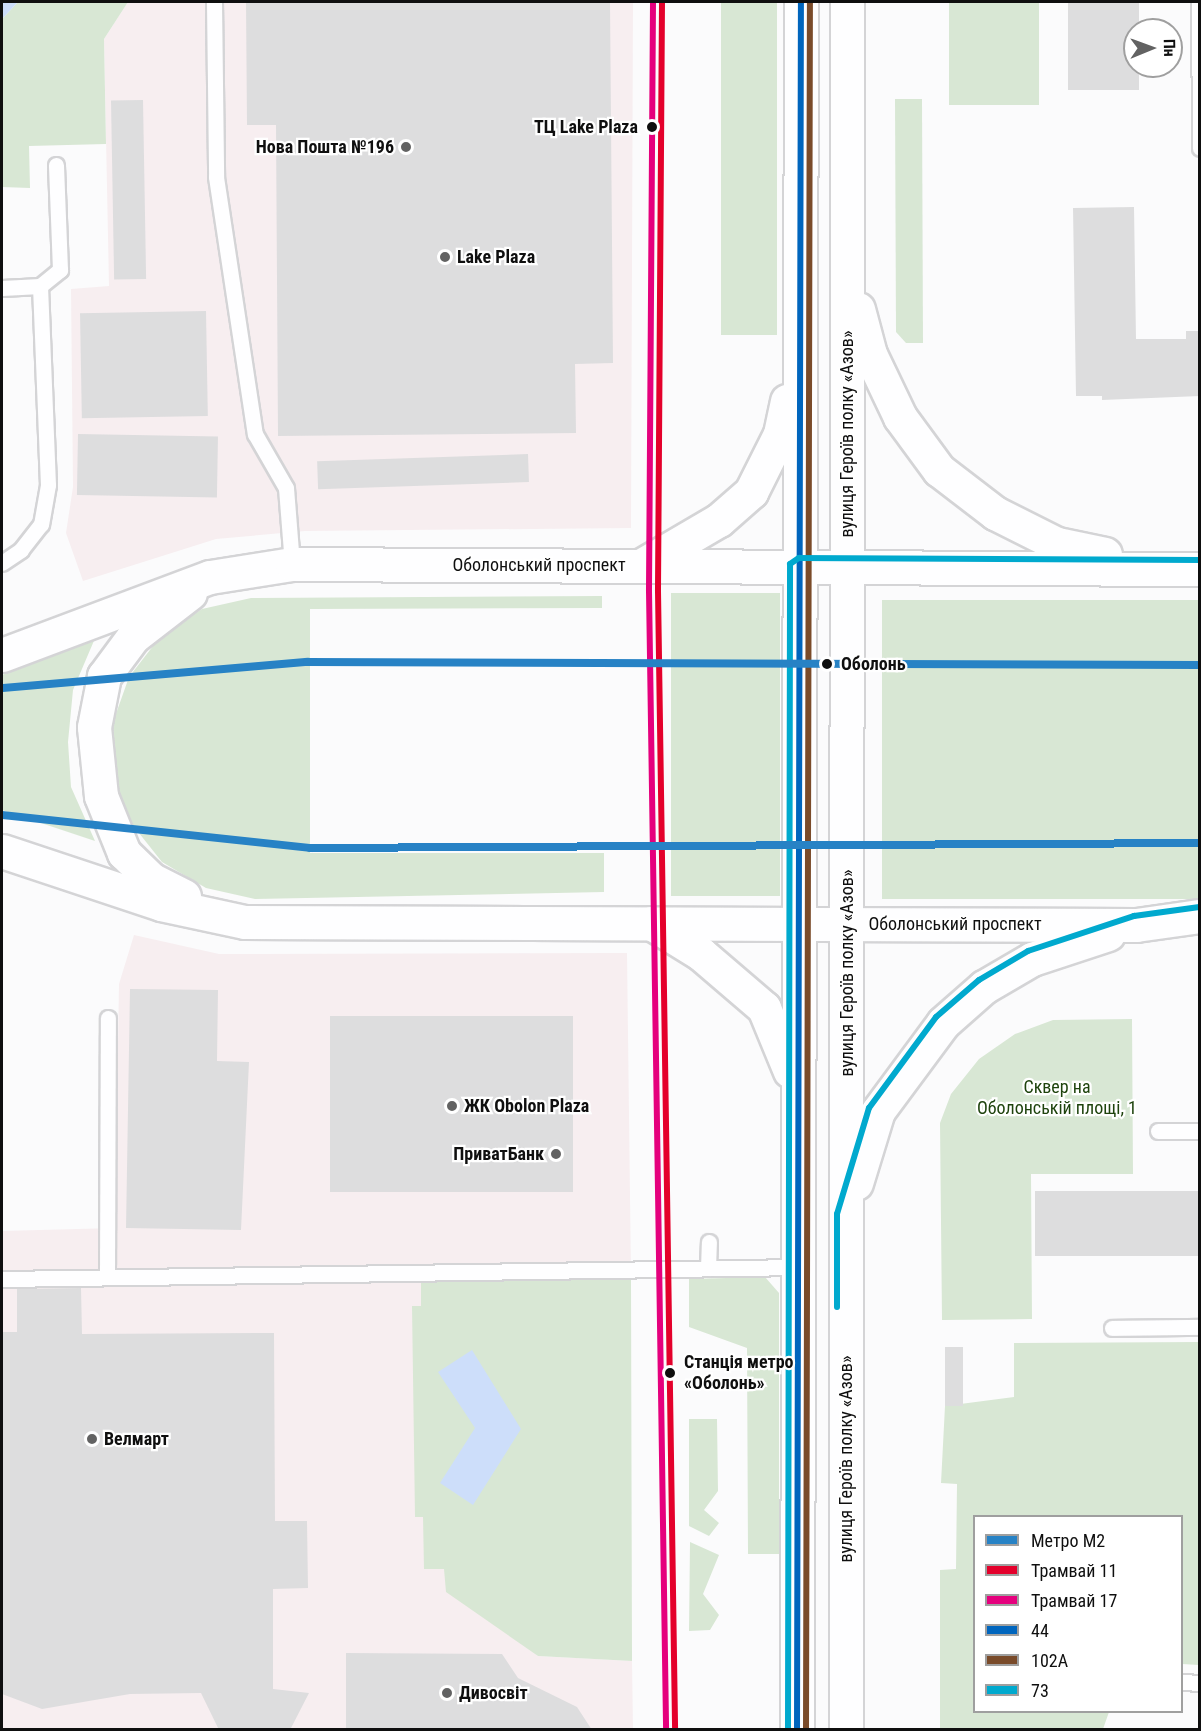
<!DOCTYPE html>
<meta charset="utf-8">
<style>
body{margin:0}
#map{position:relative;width:1201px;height:1731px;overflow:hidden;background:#fbfbfc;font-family:"Roboto Condensed",sans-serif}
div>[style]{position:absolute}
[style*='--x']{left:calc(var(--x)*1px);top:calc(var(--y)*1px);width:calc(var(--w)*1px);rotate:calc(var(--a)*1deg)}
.commercial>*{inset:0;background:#f7eef0}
.green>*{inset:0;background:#d8e7d4;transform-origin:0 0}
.water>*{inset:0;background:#cddefa}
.building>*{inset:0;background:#ddddde;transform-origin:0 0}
.roads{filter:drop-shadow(2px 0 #d4d4d6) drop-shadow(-2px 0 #d4d4d6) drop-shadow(0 2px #d4d4d6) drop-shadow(0 -2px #d4d4d6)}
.service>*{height:15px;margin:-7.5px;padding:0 7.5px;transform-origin:7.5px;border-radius:7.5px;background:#fefeff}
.secondary>*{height:33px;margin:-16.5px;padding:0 16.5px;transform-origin:16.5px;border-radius:16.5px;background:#fefeff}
.bus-1>*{height:6px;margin:-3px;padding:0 3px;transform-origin:3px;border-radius:3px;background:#0065bd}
.bus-2>*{height:6px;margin:-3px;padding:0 3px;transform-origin:3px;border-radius:3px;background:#7a4b2a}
.bus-3>*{height:6px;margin:-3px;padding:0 3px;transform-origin:3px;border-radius:3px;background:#00a9ce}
.tram-1>*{height:6px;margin:-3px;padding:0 3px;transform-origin:3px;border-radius:3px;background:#e4002b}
.tram-2>*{height:6px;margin:-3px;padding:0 3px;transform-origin:3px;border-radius:3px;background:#e5007d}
.metro-1>*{height:8px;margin:-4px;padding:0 4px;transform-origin:4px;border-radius:4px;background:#2782c5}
.dots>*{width:16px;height:16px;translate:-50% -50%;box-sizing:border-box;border:3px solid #fff;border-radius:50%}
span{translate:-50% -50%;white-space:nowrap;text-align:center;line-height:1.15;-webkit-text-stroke:4.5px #fff;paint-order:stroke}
.stop-label{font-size:18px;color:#0f0f0f;font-weight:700}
.right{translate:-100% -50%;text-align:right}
.left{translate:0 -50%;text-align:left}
.poi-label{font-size:18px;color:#0f0f0f;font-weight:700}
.street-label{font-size:18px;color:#0f0f0f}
.park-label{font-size:18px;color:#1e430d}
.frame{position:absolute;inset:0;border:3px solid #0f0f0f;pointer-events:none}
.legend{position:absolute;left:973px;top:1515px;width:210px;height:198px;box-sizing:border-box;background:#fff;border:2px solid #9f9f9f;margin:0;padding:8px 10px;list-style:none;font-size:18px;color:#0f0f0f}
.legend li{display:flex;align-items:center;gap:12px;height:30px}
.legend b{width:30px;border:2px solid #9f9f9f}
.north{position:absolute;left:1123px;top:18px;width:60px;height:60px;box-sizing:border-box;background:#fff;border:2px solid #9f9f9f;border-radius:50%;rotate:89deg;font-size:16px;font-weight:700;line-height:24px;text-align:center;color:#0f0f0f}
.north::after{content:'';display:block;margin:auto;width:21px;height:27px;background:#626262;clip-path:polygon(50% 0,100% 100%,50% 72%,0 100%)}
</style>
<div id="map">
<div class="commercial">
<i style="clip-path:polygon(128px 2px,633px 2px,631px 528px,305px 531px,216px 539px,83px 581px,66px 533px,73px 487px,71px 289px,109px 286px,104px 39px)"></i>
<i style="clip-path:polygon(134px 935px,219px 954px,627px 953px,631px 1276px,421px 1281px,445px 1569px,538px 1656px,632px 1661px,633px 1729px,2px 1729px,2px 1231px,115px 1228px,119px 984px)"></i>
</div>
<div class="green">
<i style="clip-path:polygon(18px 2px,128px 2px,104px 39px,106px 144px,29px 146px,30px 188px,2px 187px,2px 19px)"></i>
<i style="left:721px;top:2px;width:56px;height:333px"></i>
<i style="left:949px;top:2px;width:90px;height:103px"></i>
<i style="clip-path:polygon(895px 99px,922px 99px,923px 343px,906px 343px,896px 332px)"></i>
<i style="left:780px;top:593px;width:303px;height:109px;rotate:90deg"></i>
<i style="clip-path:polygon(602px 596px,602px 608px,310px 609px,310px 853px,604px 853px,604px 892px,255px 899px,206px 888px,162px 862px,131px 823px,113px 775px,112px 725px,129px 677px,160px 637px,202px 609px,251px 598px)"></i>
<i style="left:1199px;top:600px;width:299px;height:317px;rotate:90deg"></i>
<i style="clip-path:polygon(96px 636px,73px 690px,68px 742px,71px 787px,95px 841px,2px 810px,2px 675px)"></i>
<i style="clip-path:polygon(1132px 1019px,1133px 1174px,1031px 1174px,1032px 1319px,942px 1320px,940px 1123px,951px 1094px,979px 1059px,1015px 1034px,1053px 1020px)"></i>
<i style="clip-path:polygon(631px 1276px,632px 1661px,538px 1656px,446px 1592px,444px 1569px,424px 1569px,423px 1517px,415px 1517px,412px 1306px,421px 1306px,421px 1281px)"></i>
<i style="clip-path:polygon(765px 1277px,779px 1293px,779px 1554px,748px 1554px,747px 1348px,689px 1327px,689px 1279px)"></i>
<i style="clip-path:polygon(1199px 1342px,1199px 1665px,1182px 1664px,1182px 1516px,974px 1516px,974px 1712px,1109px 1712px,1103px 1729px,940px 1729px,940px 1570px,956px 1569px,957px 1484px,941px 1483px,945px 1406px,1014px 1397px,1014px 1343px)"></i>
<i style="clip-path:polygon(689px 1419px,717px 1419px,718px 1491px,704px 1510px,719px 1523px,709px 1536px,689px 1526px)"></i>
<i style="clip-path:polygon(690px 1542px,719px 1555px,703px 1594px,719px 1615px,710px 1630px,689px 1631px)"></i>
</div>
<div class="water">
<i style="clip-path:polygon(2px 2px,18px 2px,2px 19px)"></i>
<i style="clip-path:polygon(472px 1350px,521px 1429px,473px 1505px,440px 1483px,475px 1428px,438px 1372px)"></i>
</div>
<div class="building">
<i style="clip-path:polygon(246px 2px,610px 2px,613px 363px,575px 364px,576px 433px,278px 436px,276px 125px,247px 125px)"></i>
<i style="left:1068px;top:2px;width:71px;height:88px"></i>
<i style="left:143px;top:100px;width:179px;height:32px;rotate:89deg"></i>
<i style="clip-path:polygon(1134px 207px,1136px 339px,1186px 339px,1186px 331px,1200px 331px,1200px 396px,1102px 400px,1102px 396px,1076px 396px,1073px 208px)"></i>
<i style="left:206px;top:311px;width:105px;height:126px;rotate:89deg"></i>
<i style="left:78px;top:434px;width:140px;height:61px;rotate:1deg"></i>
<i style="left:528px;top:454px;width:28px;height:211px;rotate:88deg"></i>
<i style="clip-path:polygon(130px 989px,218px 990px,217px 1061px,249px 1062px,241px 1230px,126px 1228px)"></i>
<i style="left:573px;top:1016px;width:176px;height:243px;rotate:90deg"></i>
<i style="left:1200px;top:1191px;width:65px;height:165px;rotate:90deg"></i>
<i style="clip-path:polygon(81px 1288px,82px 1334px,274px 1333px,275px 1521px,307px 1521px,308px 1588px,273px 1589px,273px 1689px,309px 1693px,290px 1730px,219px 1730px,201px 1693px,130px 1694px,42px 1709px,2px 1694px,2px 1332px,17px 1332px,17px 1289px)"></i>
<i style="left:945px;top:1347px;width:18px;height:59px"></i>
<i style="clip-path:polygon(346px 1653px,502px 1654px,518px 1678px,577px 1707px,592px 1730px,346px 1730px)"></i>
</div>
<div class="roads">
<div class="service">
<i style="--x:214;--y:2;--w:175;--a:89.3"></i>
<i style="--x:216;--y:177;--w:260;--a:81.4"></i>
<i style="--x:255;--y:434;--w:62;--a:60.1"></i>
<i style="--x:286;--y:488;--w:76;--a:85.5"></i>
<i style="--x:1199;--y:2;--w:146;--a:89.6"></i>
<i style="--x:40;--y:286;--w:26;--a:-39"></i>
<i style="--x:60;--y:270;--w:105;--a:-92.2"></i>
<i style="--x:2;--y:288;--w:38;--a:-3"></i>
<i style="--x:40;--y:286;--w:199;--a:87.7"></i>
<i style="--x:48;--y:485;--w:40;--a:100"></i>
<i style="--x:41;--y:524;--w:33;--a:128"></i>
<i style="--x:21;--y:550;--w:23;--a:146"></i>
<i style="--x:1158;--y:1131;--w:42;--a:0"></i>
<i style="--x:708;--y:1268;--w:26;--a:-88"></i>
<i style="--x:107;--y:1277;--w:259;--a:-89.8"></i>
<i style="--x:2;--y:1279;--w:795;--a:-0.86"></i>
<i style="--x:1112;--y:1328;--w:88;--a:-0.7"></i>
<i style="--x:1182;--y:1682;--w:18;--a:3"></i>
</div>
<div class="secondary">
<i style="--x:858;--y:309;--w:47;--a:75.1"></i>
<i style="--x:870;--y:354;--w:70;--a:64.5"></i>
<i style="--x:900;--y:417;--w:66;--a:53.7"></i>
<i style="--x:939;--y:470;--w:71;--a:37.5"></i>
<i style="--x:995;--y:513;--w:69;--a:26.6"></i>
<i style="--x:1057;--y:544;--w:49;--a:11.8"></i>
<i style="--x:642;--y:565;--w:89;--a:-30.3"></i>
<i style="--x:719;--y:520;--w:43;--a:-41.2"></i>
<i style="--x:751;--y:492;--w:65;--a:-63.4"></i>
<i style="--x:780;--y:434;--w:34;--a:-78"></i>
<i style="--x:2;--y:655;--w:222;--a:-20.6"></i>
<i style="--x:210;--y:577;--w:83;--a:-9"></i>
<i style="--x:292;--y:564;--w:908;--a:0.32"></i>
<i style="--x:2;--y:851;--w:168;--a:18.4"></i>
<i style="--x:161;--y:904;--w:86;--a:12.1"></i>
<i style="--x:245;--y:922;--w:891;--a:0.19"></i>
<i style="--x:1136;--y:925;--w:65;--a:-8"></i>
<i style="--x:184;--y:896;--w:36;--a:-153"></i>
<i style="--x:152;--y:880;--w:39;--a:-136"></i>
<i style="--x:124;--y:853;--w:61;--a:-112"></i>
<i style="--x:101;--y:796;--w:69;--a:-95.8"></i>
<i style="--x:94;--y:727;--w:52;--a:-78.9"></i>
<i style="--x:104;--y:676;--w:49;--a:-53.4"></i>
<i style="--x:133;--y:637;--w:72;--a:-37.7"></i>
<i style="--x:651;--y:923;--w:59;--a:31.8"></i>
<i style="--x:701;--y:954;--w:83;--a:40.6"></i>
<i style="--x:764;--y:1008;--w:68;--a:67.6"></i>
<i style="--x:856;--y:1183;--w:75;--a:-73"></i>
<i style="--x:878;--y:1111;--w:109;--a:-53.5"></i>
<i style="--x:943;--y:1023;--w:55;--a:-41.3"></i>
<i style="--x:984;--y:987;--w:56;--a:-30.3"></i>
<i style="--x:1032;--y:959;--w:80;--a:-18.2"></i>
<i style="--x:797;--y:1730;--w:1728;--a:-89.87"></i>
<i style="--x:846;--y:1730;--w:1728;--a:-89.97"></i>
</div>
</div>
<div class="bus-1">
<i style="--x:797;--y:1730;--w:1728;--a:-89.87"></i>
</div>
<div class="bus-2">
<i style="--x:806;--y:1730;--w:1728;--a:-89.87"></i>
</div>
<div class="bus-3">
<i style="--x:837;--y:1307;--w:93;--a:-90"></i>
<i style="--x:837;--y:1214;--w:111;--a:-73.2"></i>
<i style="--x:869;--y:1108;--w:113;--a:-53.6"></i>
<i style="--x:936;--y:1017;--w:57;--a:-40.7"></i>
<i style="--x:979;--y:980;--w:57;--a:-30.6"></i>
<i style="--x:1028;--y:951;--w:112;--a:-18.3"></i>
<i style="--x:1134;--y:916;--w:66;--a:-7.9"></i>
<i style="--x:788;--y:1730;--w:1166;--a:-89.9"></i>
<i style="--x:790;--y:564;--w:11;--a:-34"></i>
<i style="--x:799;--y:558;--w:401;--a:0.3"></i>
</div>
<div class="tram-1">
<i style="--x:662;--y:2;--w:589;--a:90.39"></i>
<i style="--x:658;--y:591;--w:1139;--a:89.14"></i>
</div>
<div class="tram-2">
<i style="--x:653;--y:2;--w:589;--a:90.39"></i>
<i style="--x:649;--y:591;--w:1139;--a:89.14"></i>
</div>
<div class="metro-1">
<i style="--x:2;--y:688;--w:306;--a:-4.9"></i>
<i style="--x:307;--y:662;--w:893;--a:0.19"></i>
<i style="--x:2;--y:815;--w:310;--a:6.1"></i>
<i style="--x:310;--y:848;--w:890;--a:-0.32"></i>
</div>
<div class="dots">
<i style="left:652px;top:127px;background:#0f0f0f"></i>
<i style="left:406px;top:147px;background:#626262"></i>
<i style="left:445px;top:257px;background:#626262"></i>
<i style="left:827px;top:664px;background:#0f0f0f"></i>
<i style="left:452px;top:1106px;background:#626262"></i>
<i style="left:556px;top:1154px;background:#626262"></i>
<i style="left:670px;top:1373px;background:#0f0f0f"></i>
<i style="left:92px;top:1439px;background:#626262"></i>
<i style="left:447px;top:1693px;background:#626262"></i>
</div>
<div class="stop-label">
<span class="right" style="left:638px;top:127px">ТЦ Lake Plaza</span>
<span class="left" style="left:841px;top:664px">Оболонь</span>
<span class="left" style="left:684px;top:1373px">Станція метро<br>«Оболонь»</span>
</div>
<div class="poi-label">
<span class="right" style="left:394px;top:147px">Нова Пошта №196</span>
<span class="left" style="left:457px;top:257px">Lake Plaza</span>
<span class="left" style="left:464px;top:1106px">ЖК Obolon Plaza</span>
<span class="right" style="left:544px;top:1154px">ПриватБанк</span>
<span class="left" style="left:104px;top:1439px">Велмарт</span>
<span class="left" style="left:459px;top:1693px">Дивосвіт</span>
</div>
<div class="street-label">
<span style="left:847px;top:434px;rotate:-90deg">вулиця Героїв полку «Азов»</span>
<span style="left:539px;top:565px">Оболонський проспект</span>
<span style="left:955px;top:924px">Оболонський проспект</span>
<span style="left:847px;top:973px;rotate:-90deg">вулиця Героїв полку «Азов»</span>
<span style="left:846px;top:1459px;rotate:-90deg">вулиця Героїв полку «Азов»</span>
</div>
<div class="park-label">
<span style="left:1057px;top:1098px">Сквер на<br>Оболонській площі, 1</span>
</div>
<div class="frame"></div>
<ul class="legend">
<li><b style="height:8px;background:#2782c5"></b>Метро M2</li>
<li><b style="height:8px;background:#e4002b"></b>Трамвай 11</li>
<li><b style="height:8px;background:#e5007d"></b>Трамвай 17</li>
<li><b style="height:8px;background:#0065bd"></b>44</li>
<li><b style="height:8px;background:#7a4b2a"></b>102А</li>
<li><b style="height:8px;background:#00a9ce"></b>73</li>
</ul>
<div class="north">Пн</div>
</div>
